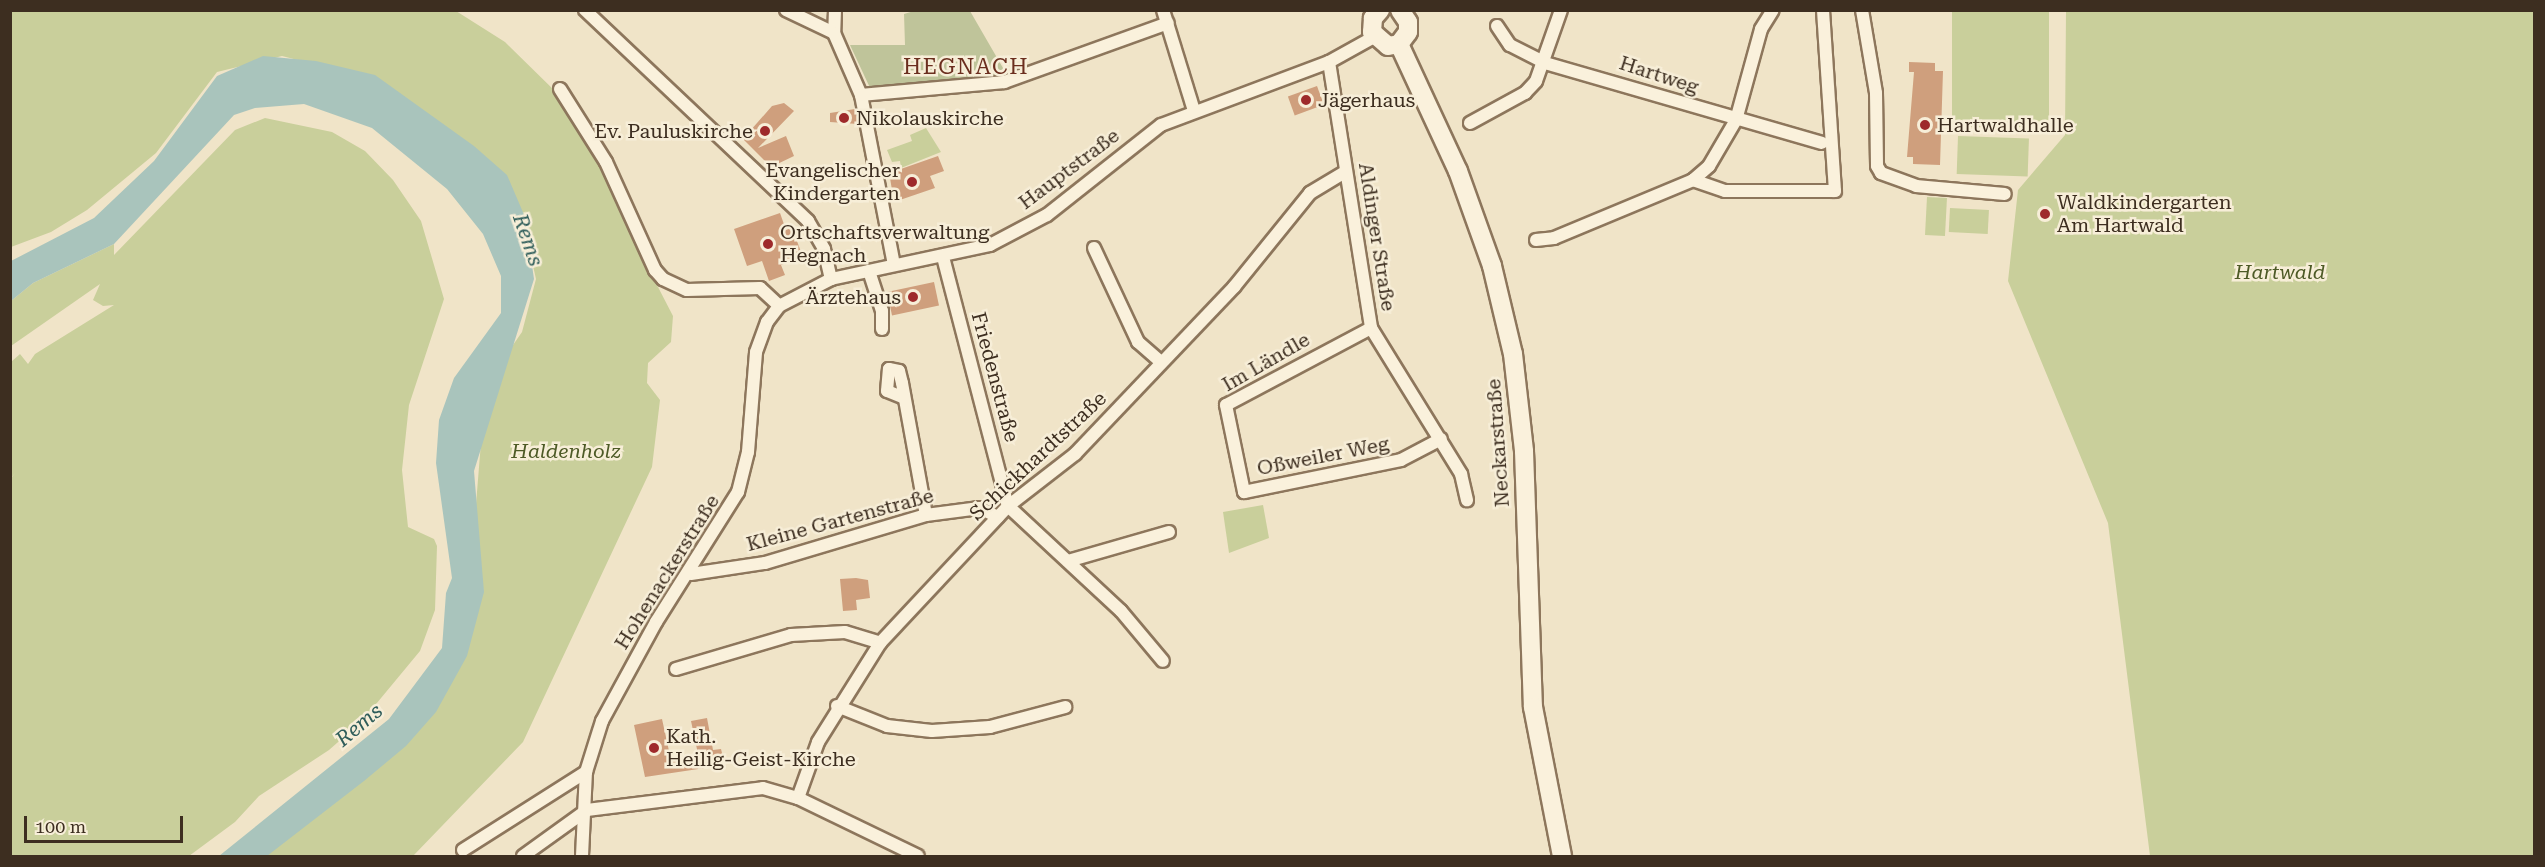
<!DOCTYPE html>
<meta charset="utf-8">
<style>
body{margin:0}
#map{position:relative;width:2545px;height:867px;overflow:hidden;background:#f0e4c8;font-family:"Roboto Serif",serif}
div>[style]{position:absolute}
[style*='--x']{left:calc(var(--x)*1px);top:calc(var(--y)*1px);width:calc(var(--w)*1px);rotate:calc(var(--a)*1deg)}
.green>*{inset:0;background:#c9cf9b;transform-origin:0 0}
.cemetery>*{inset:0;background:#bfc49a}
.water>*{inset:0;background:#a9c4bc}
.building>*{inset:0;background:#cf9f7d;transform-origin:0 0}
.roads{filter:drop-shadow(2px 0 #8d765c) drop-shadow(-2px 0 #8d765c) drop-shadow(0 2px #8d765c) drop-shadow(0 -2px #8d765c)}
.minor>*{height:12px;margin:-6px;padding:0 6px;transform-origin:6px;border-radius:6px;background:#faf1dc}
.secondary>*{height:18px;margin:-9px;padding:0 9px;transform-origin:9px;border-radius:9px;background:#faf1dc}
.dots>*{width:16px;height:16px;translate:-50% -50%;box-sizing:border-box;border:3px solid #f7eed8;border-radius:50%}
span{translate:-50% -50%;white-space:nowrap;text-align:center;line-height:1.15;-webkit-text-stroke:5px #f7eed8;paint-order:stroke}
.street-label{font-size:20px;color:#3d2e20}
.poi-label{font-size:20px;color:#3d2e20}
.left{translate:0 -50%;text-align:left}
.right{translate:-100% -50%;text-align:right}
.park-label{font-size:20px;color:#4d5a26;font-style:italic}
.water-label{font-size:21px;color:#2f5d5a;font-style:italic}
.quarter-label{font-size:22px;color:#6b2e1e;letter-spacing:1.5px}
.frame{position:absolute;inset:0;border:12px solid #3d2e20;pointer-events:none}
.scale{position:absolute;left:24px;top:816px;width:159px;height:27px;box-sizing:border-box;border:3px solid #3d2e20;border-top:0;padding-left:8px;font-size:18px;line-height:21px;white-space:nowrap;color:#3d2e20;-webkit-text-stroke:4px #f7eed8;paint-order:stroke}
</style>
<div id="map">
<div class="green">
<i style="clip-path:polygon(11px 11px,456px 11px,505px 42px,558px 94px,604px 164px,628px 229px,673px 316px,671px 342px,648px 363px,647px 383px,660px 400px,652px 467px,523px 742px,413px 856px,258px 856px,464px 653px,482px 430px,500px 364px,522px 332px,536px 279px,525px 230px,364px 77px,282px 56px,217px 72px,156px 153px,87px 210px,51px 232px,11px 247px)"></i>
<i style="left:1952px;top:11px;width:97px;height:116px"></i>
<i style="clip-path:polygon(2066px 11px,2534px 11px,2534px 856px,2150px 856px,2108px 523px,2008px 281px,2018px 190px,2065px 135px)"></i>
<i style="clip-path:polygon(265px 118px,332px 132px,365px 151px,393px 180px,421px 221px,444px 299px,409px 405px,402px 470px,408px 527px,434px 539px,437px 546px,435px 610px,420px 651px,362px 721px,329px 750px,259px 796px,235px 822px,189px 856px,11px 856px,10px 480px,15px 473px,11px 478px,11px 362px,20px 354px,28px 364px,35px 354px,114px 305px,103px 306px,93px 300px,100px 284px,11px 346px,11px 301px,33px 283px,114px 244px,114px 255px,235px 130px)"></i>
<i style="clip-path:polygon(926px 128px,941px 152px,901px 168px,900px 161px,892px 162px,887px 150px,912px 141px,910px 135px)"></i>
<i style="left:1958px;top:136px;width:71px;height:38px;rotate:2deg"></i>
<i style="left:1927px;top:197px;width:20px;height:38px;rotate:3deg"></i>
<i style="left:1950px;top:208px;width:39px;height:24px;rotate:3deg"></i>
<i style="clip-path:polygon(1263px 505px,1269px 538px,1229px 553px,1223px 512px)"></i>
</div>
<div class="cemetery">
<i style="clip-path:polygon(914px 11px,970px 11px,1007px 75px,1001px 81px,871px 90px,850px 45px,905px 45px,904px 14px)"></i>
</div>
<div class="water">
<i style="clip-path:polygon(263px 56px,316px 61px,375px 75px,474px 146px,507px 175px,525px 217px,534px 279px,474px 471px,484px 592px,467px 656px,436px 712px,406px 746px,364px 781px,267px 856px,219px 856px,389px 719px,442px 648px,446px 593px,452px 578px,436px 463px,439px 420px,454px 378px,501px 313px,501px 276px,483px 234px,447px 189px,372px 128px,304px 104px,255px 108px,234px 115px,114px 244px,33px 283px,11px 301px,11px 261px,94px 218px,154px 161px,217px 76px)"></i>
</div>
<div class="building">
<i style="clip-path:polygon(1909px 62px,1935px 63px,1935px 71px,1943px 71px,1940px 165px,1913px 164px,1913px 157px,1907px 157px,1914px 72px,1909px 72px)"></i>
<i style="left:1317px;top:86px;width:20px;height:31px;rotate:70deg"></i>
<i style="clip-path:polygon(784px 103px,794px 111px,758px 148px,786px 136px,794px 156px,771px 167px,743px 139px,772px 106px)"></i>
<i style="clip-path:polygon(855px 109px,858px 124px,830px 122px,830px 113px)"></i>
<i style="clip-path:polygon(938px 156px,944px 171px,930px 176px,935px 188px,894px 202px,888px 166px,896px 165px,898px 170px)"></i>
<i style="clip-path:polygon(780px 213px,786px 230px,792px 228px,803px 257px,781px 265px,785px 275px,769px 281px,762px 261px,747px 266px,734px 229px)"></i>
<i style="left:934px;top:282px;width:24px;height:48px;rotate:78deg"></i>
<i style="clip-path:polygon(856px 578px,868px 580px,870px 598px,856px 600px,857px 610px,843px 611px,840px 579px)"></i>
<i style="clip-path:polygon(707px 718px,713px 750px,721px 749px,725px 765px,645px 777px,634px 725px,662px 719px,671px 760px,698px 754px,691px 721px)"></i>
</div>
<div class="roads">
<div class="minor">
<i style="--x:585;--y:10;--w:307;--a:43.4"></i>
<i style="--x:808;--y:221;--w:32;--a:60"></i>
<i style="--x:824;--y:249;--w:31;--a:77"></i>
<i style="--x:786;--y:10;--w:53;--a:25.6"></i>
<i style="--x:835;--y:10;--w:23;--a:92"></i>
<i style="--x:834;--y:33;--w:68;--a:66.5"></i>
<i style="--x:861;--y:95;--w:173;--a:79"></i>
<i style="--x:1163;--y:10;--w:106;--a:72.9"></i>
<i style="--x:1862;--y:10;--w:84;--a:80.4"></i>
<i style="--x:1876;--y:93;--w:73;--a:89.2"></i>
<i style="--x:1877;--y:166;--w:8;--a:60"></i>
<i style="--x:1881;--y:173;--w:37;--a:20"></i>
<i style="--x:1916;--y:186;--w:89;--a:5.1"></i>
<i style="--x:1497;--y:26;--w:23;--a:56"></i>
<i style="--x:1510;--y:45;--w:39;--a:27"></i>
<i style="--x:1545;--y:63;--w:288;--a:16.1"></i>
<i style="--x:1329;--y:62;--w:269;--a:81"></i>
<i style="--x:1371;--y:328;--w:172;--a:58.3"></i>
<i style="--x:1461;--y:474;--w:27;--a:77"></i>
<i style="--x:560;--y:89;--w:86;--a:57.8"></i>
<i style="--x:606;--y:162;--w:119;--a:65.6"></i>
<i style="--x:655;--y:270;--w:12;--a:48"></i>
<i style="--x:663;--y:279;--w:26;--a:25"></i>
<i style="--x:687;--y:290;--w:73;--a:-1.6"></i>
<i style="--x:760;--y:288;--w:26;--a:43"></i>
<i style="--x:861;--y:95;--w:144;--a:-5.2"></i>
<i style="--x:1004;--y:82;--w:174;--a:-19.8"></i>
<i style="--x:1470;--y:123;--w:63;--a:-28.6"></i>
<i style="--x:1525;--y:93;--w:16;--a:-47"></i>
<i style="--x:1536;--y:81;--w:75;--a:-70.6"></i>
<i style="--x:1693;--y:180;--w:34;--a:19"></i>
<i style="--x:1725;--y:191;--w:110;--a:0"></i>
<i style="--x:1835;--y:191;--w:181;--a:-93.8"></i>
<i style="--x:1536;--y:240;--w:18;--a:-6"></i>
<i style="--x:1554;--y:238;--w:151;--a:-22.6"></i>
<i style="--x:1693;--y:180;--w:21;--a:-41"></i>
<i style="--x:1709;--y:166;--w:53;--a:-59.6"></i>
<i style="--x:1736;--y:120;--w:94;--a:-74.6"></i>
<i style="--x:1761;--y:29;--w:22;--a:-58"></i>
<i style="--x:1094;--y:248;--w:104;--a:64.9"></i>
<i style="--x:1138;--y:342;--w:30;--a:41"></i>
<i style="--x:943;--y:257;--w:257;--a:75.4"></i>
<i style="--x:1008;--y:506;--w:154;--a:42.9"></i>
<i style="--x:1121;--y:611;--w:65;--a:50"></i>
<i style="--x:869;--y:271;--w:42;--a:72"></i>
<i style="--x:882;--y:311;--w:18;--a:90"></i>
<i style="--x:1371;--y:328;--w:164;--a:152"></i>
<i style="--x:1226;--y:405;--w:89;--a:78.3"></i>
<i style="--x:1244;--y:492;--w:160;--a:-11.5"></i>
<i style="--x:1401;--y:460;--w:45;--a:-27.7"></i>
<i style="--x:902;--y:397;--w:16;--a:-158"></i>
<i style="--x:887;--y:391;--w:22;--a:-85"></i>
<i style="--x:889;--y:369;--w:10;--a:11"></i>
<i style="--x:899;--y:371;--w:12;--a:76"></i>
<i style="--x:902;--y:383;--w:134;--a:79.7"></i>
<i style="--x:1068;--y:561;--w:105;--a:-16"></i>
<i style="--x:691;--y:574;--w:75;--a:-8.5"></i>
<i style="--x:765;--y:563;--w:168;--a:-16.6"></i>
<i style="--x:926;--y:515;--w:54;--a:-7.4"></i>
<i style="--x:980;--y:508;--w:20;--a:27"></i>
<i style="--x:676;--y:669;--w:120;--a:-16.5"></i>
<i style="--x:791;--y:635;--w:54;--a:-3.2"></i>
<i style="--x:845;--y:632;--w:37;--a:17"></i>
<i style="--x:837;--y:706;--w:54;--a:21.8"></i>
<i style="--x:887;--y:726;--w:45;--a:6.3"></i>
<i style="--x:932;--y:731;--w:58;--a:-3.9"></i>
<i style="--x:990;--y:727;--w:78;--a:-14.9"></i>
<i style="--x:798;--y:798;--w:59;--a:-70.3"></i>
<i style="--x:818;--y:742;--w:117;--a:-57.9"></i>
<i style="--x:880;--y:643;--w:187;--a:-46.9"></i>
<i style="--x:1008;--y:506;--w:85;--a:-37.8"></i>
<i style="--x:1075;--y:454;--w:231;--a:-46.4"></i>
<i style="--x:1234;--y:287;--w:121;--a:-51"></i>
<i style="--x:1310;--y:193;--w:41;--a:-31"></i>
<i style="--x:463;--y:850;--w:146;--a:-32.4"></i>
<i style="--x:523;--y:856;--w:79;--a:-35.7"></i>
<i style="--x:587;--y:810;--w:177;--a:-7.1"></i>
<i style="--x:763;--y:788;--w:36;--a:16"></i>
<i style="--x:798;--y:798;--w:133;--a:25.8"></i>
<i style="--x:582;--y:856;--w:84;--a:-87.3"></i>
<i style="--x:586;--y:772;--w:53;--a:-72.6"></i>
<i style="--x:602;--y:721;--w:113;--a:-61.4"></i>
<i style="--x:656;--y:622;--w:154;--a:-57.8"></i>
<i style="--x:738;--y:492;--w:41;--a:-76"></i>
<i style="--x:748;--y:452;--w:100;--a:-85.4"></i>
<i style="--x:756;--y:352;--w:32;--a:-70"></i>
<i style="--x:767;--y:322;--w:20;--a:-53"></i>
<i style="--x:779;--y:306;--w:59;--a:-27.4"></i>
<i style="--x:831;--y:279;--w:163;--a:-12.1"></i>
<i style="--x:990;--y:245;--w:64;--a:-27.8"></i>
<i style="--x:1047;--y:215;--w:145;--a:-38.3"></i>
<i style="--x:1161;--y:125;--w:179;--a:-20.6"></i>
<i style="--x:1329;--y:62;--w:51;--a:-29.1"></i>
</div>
<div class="secondary">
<i style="--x:1380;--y:10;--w:11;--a:131"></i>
<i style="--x:1373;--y:18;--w:14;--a:94"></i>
<i style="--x:1372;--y:32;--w:21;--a:41"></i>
<i style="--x:1388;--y:46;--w:11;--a:-10"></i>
<i style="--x:1399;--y:44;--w:15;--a:-53"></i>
<i style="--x:1408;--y:32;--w:10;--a:-90"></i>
<i style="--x:1408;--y:22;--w:14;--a:-124"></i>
<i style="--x:1399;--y:44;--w:140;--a:65.1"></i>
<i style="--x:1458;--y:171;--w:101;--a:70.3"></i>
<i style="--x:1492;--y:266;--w:90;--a:76.6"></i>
<i style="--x:1513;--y:354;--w:98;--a:83.5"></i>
<i style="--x:1524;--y:451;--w:256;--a:88"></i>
<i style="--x:1533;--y:707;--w:152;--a:79"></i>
</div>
</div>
<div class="dots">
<i style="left:1306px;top:100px;background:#9e2a2b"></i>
<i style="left:844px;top:118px;background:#9e2a2b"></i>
<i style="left:1925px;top:125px;background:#9e2a2b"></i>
<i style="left:765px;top:131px;background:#9e2a2b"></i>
<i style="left:912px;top:182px;background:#9e2a2b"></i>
<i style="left:2045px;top:214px;background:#9e2a2b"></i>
<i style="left:768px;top:244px;background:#9e2a2b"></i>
<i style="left:913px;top:297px;background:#9e2a2b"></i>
<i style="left:654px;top:748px;background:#9e2a2b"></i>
</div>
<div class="street-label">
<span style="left:1659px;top:75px;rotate:18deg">Hartweg</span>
<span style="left:1069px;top:169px;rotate:-37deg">Hauptstraße</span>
<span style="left:1377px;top:237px;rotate:81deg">Aldinger Straße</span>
<span style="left:1266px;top:362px;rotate:-30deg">Im Ländle</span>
<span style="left:995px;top:377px;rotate:75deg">Friedenstraße</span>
<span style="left:1498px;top:443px;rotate:-94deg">Neckarstraße</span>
<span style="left:1038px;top:456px;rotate:-43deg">Schickhardtstraße</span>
<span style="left:1323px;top:456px;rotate:-11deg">Oßweiler Weg</span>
<span style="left:840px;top:520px;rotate:-15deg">Kleine Gartenstraße</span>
<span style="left:667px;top:572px;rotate:-58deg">Hohenackerstraße</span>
</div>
<div class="poi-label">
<span class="left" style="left:1318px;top:100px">Jägerhaus</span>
<span class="left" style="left:856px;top:118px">Nikolauskirche</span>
<span class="left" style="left:1937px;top:125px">Hartwaldhalle</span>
<span class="right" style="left:753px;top:131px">Ev. Pauluskirche</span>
<span class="right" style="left:900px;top:182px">Evangelischer<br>Kindergarten</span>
<span class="left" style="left:2057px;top:214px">Waldkindergarten<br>Am Hartwald</span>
<span class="left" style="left:780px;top:244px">Ortschaftsverwaltung<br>Hegnach</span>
<span class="right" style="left:901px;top:297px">Ärztehaus</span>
<span class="left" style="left:666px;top:748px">Kath.<br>Heilig-Geist-Kirche</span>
</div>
<div class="park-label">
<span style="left:2280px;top:272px">Hartwald</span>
<span style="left:566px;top:451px">Haldenholz</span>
</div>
<div class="water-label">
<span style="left:528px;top:240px;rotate:71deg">Rems</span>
<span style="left:359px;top:725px;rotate:-40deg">Rems</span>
</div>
<div class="quarter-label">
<span style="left:966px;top:67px">HEGNACH</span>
</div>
<div class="frame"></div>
<div class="scale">100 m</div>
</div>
